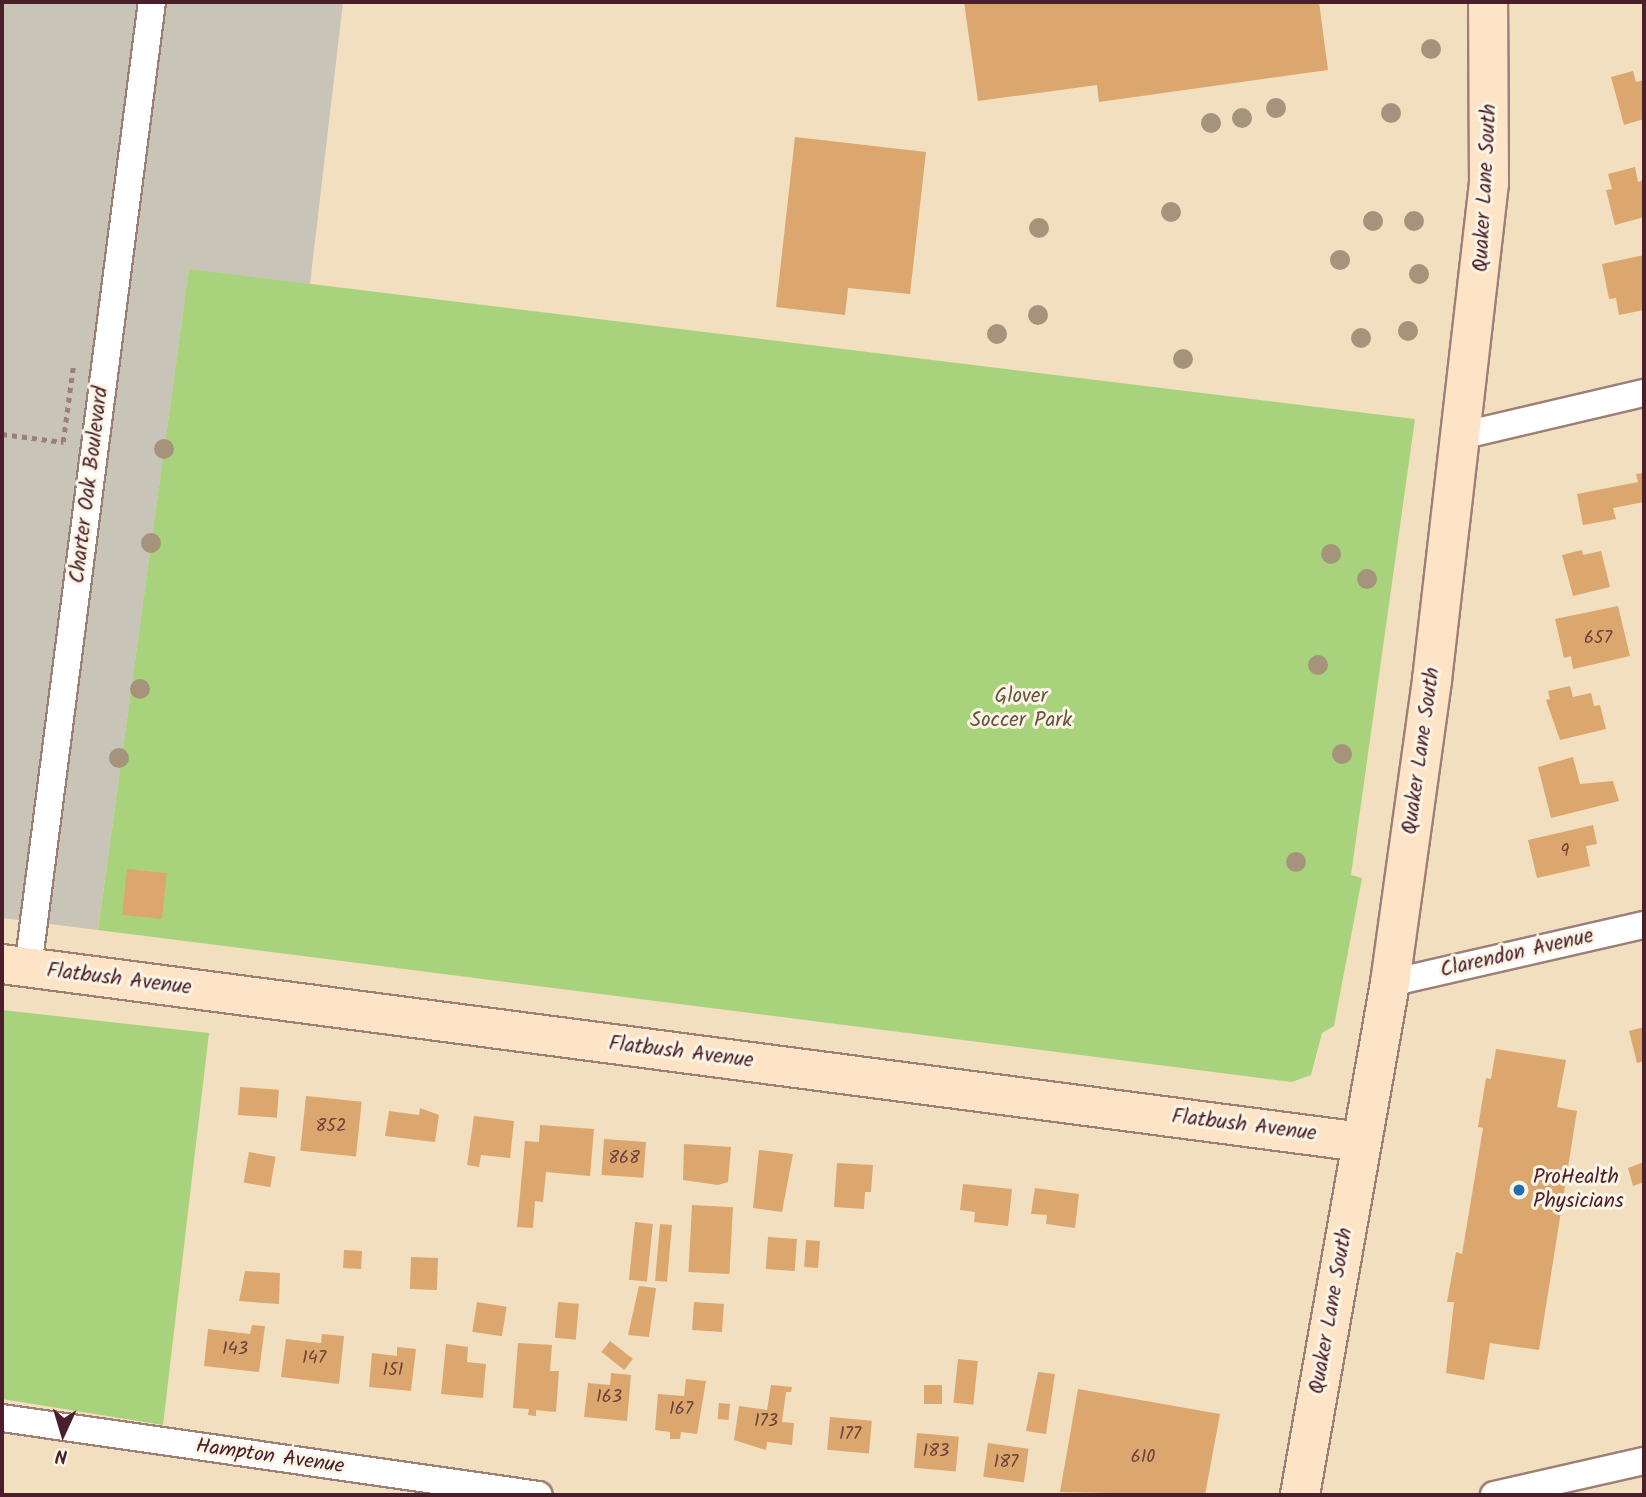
<!DOCTYPE html>
<style>
body{margin:0}
#map{position:relative;width:1646px;height:1497px;overflow:hidden;background:#f2dfc0;font-family:Kalam,sans-serif}
div>[style]{position:absolute}
[style*='--x']{left:calc(var(--x)*1px);top:calc(var(--y)*1px);width:calc(var(--w)*1px);rotate:calc(var(--a)*1deg)}
.industrial>*{inset:0;background:#c8c4b8}
.green>*{inset:0;background:#a9d27d}
.building>*{inset:0;background:#dca76e;transform-origin:0 0}
.path>*{height:4.5px;margin-top:-2.25px;transform-origin:0;background:repeating-linear-gradient(90deg,#9e7f76 0 5px,transparent 0 10px)}
.roads{filter:drop-shadow(2px 0 #9e7f76) drop-shadow(-2px 0 #9e7f76) drop-shadow(0 2px #9e7f76) drop-shadow(0 -2px #9e7f76)}
.street>*{height:26px;margin:-13px;padding:0 13px;transform-origin:13px;border-radius:13px;background:#fff}
.secondary>*{height:38px;margin:-19px;padding:0 19px;transform-origin:19px;border-radius:19px;background:#fee4c6}
.trees>*{width:20px;height:20px;margin:-10px;border-radius:50%;background:#a5937c}
.dots>*{width:19px;height:19px;translate:-50% -50%;box-sizing:border-box;border:4px solid #fcf5e5;border-radius:50%}
span{translate:-50% -50%;white-space:nowrap;text-align:center;line-height:1.15;-webkit-text-stroke:6px #fcf5e5;paint-order:stroke}
.number-label{font-size:18px;color:#6e413c}
.number-label span{-webkit-text-stroke-width:0}
.street-label{font-size:21px;color:#4a1f2b}
.park-label{font-size:21px;color:#654}
.poi-label{font-size:21px;color:#4a1f2b}
.left{translate:0 -50%;text-align:left}
.frame{position:absolute;inset:0;border:4px solid #4a1f2b;pointer-events:none}
.north{position:absolute;left:28px;top:1399px;width:70px;height:70px;-webkit-text-stroke:5px #fcf5e5;paint-order:stroke;rotate:184deg;font-size:19px;font-weight:700;line-height:28px;text-align:center;color:#4a1f2b}
.north::after{content:'';display:block;margin:auto;width:24px;height:32px;background:#4a1f2b;clip-path:polygon(50% 0,100% 100%,50% 72%,0 100%)}
</style>
<div id="map">
<div class="industrial">
<i style="clip-path:polygon(2px 2px,343px 2px,310px 284px,189px 270px,98px 930px,2px 918px)"></i>
</div>
<div class="green">
<i style="clip-path:polygon(189px 269px,1415px 419px,1351px 875px,1362px 878px,1334px 1026px,1322px 1033px,1311px 1075px,1292px 1082px,98px 930px)"></i>
<i style="clip-path:polygon(2px 1010px,209px 1033px,163px 1425px,2px 1399px)"></i>
</div>
<div class="building">
<i style="clip-path:polygon(964px 2px,1319px 2px,1328px 70px,1099px 102px,1097px 85px,978px 101px)"></i>
<i style="clip-path:polygon(1633px 71px,1636px 82px,1644px 80px,1644px 119px,1624px 125px,1611px 77px)"></i>
<i style="clip-path:polygon(795px 137px,926px 152px,910px 294px,848px 288px,845px 315px,776px 307px)"></i>
<i style="clip-path:polygon(1635px 167px,1638px 182px,1644px 180px,1644px 217px,1615px 225px,1606px 190px,1612px 189px,1608px 174px)"></i>
<i style="clip-path:polygon(1644px 255px,1644px 310px,1619px 315px,1616px 298px,1609px 299px,1602px 264px)"></i>
<i style="clip-path:polygon(1644px 473px,1644px 502px,1613px 508px,1616px 519px,1583px 525px,1577px 494px,1638px 482px,1636px 474px)"></i>
<i style="clip-path:polygon(1582px 550px,1583px 555px,1601px 551px,1610px 587px,1573px 596px,1562px 555px)"></i>
<i style="clip-path:polygon(1618px 606px,1630px 656px,1573px 669px,1571px 656px,1564px 658px,1555px 619px)"></i>
<i style="clip-path:polygon(1570px 686px,1573px 697px,1591px 693px,1594px 706px,1600px 705px,1606px 729px,1560px 740px,1546px 700px,1550px 699px,1548px 691px)"></i>
<i style="clip-path:polygon(1573px 757px,1580px 784px,1613px 781px,1619px 801px,1551px 818px,1538px 767px)"></i>
<i style="clip-path:polygon(1593px 825px,1597px 844px,1586px 846px,1590px 866px,1537px 878px,1528px 840px)"></i>
<i style="left:127px;top:869px;width:40px;height:46px;rotate:6deg"></i>
<i style="clip-path:polygon(1644px 1027px,1644px 1061px,1637px 1063px,1629px 1031px)"></i>
<i style="clip-path:polygon(1496px 1049px,1566px 1060px,1557px 1107px,1577px 1111px,1539px 1350px,1490px 1343px,1484px 1380px,1446px 1373px,1454px 1302px,1447px 1302px,1456px 1252px,1462px 1254px,1483px 1128px,1478px 1127px,1486px 1078px,1491px 1079px)"></i>
<i style="left:240px;top:1087px;width:39px;height:28px;rotate:4deg"></i>
<i style="left:306px;top:1096px;width:56px;height:55px;rotate:6deg"></i>
<i style="clip-path:polygon(420px 1108px,439px 1115px,435px 1142px,385px 1136px,389px 1111px,419px 1115px)"></i>
<i style="clip-path:polygon(474px 1116px,514px 1121px,510px 1158px,481px 1155px,479px 1167px,467px 1165px)"></i>
<i style="clip-path:polygon(540px 1125px,594px 1129px,590px 1176px,546px 1172px,543px 1202px,535px 1201px,533px 1228px,517px 1227px,525px 1141px,539px 1142px)"></i>
<i style="left:604px;top:1139px;width:42px;height:36px;rotate:4deg"></i>
<i style="clip-path:polygon(684px 1144px,731px 1147px,728px 1182px,718px 1185px,683px 1180px)"></i>
<i style="clip-path:polygon(759px 1150px,793px 1154px,782px 1212px,753px 1208px)"></i>
<i style="left:249px;top:1152px;width:27px;height:31px;rotate:10deg"></i>
<i style="clip-path:polygon(1644px 1162px,1644px 1182px,1633px 1186px,1628px 1168px)"></i>
<i style="clip-path:polygon(837px 1163px,873px 1165px,871px 1192px,865px 1192px,864px 1209px,834px 1207px)"></i>
<i style="clip-path:polygon(963px 1184px,1012px 1189px,1008px 1226px,974px 1222px,975px 1212px,960px 1210px)"></i>
<i style="clip-path:polygon(1035px 1188px,1079px 1194px,1075px 1228px,1046px 1224px,1047px 1215px,1031px 1214px)"></i>
<i style="left:692px;top:1205px;width:41px;height:67px;rotate:3deg"></i>
<i style="left:635px;top:1222px;width:18px;height:58px;rotate:6deg"></i>
<i style="left:660px;top:1224px;width:12px;height:57px;rotate:5deg"></i>
<i style="left:768px;top:1237px;width:29px;height:32px;rotate:4deg"></i>
<i style="left:806px;top:1240px;width:14px;height:27px;rotate:4deg"></i>
<i style="left:344px;top:1250px;width:18px;height:18px;rotate:3deg"></i>
<i style="left:411px;top:1257px;width:27px;height:32px;rotate:2deg"></i>
<i style="clip-path:polygon(245px 1271px,280px 1273px,279px 1304px,239px 1301px)"></i>
<i style="clip-path:polygon(639px 1286px,656px 1288px,649px 1337px,628px 1335px)"></i>
<i style="left:477px;top:1302px;width:30px;height:30px;rotate:9deg"></i>
<i style="left:558px;top:1302px;width:21px;height:36px;rotate:5deg"></i>
<i style="left:694px;top:1302px;width:30px;height:28px;rotate:4deg"></i>
<i style="clip-path:polygon(252px 1325px,265px 1326px,259px 1372px,204px 1366px,208px 1329px,250px 1334px)"></i>
<i style="clip-path:polygon(322px 1334px,344px 1336px,339px 1384px,281px 1377px,286px 1339px,321px 1343px)"></i>
<i style="left:610px;top:1341px;width:29px;height:14px;rotate:38deg"></i>
<i style="clip-path:polygon(518px 1343px,552px 1345px,550px 1371px,559px 1371px,556px 1412px,536px 1410px,536px 1416px,528px 1415px,529px 1409px,513px 1408px)"></i>
<i style="clip-path:polygon(446px 1344px,468px 1347px,467px 1362px,486px 1364px,483px 1398px,441px 1394px)"></i>
<i style="clip-path:polygon(397px 1347px,416px 1349px,411px 1391px,369px 1387px,372px 1353px,397px 1356px)"></i>
<i style="left:958px;top:1359px;width:20px;height:44px;rotate:6deg"></i>
<i style="clip-path:polygon(1038px 1372px,1055px 1374px,1046px 1434px,1026px 1431px)"></i>
<i style="clip-path:polygon(611px 1373px,631px 1375px,627px 1421px,584px 1417px,588px 1383px,610px 1385px)"></i>
<i style="clip-path:polygon(686px 1379px,706px 1381px,697px 1434px,681px 1432px,680px 1439px,670px 1439px,670px 1432px,655px 1430px,658px 1394px,684px 1396px)"></i>
<i style="clip-path:polygon(771px 1385px,792px 1387px,791px 1392px,786px 1392px,782px 1422px,794px 1423px,792px 1445px,767px 1442px,766px 1450px,734px 1440px,739px 1406px,767px 1410px)"></i>
<i style="left:924px;top:1385px;width:18px;height:19px"></i>
<i style="clip-path:polygon(1078px 1389px,1220px 1414px,1205px 1495px,1060px 1492px)"></i>
<i style="left:719px;top:1403px;width:11px;height:16px;rotate:5deg"></i>
<i style="left:830px;top:1417px;width:42px;height:33px;rotate:5deg"></i>
<i style="left:917px;top:1433px;width:42px;height:35px;rotate:5deg"></i>
<i style="left:988px;top:1443px;width:41px;height:34px;rotate:8deg"></i>
</div>
<div class="path">
<i style="--x:2;--y:434;--w:62;--a:7.5"></i>
<i style="--x:63;--y:442;--w:76;--a:-82.4"></i>
</div>
<div class="roads">
<div class="street">
<i style="--x:1460;--y:436;--w:189;--a:-13.2"></i>
<i style="--x:28;--y:968;--w:974;--a:-82.69"></i>
<i style="--x:1390;--y:983;--w:261;--a:-12.9"></i>
<i style="--x:2;--y:1418;--w:542;--a:8.16"></i>
<i style="--x:1494;--y:1495;--w:154;--a:-12.8"></i>
</div>
<div class="secondary">
<i style="--x:2;--y:964;--w:1371;--a:7.46"></i>
<i style="--x:1300;--y:1495;--w:520;--a:-80.03"></i>
<i style="--x:1390;--y:983;--w:306;--a:-82.1"></i>
<i style="--x:1432;--y:680;--w:500;--a:-83.46"></i>
<i style="--x:1489;--y:183;--w:181;--a:-90.3"></i>
</div>
</div>
<div class="trees">
<i style="left:1431px;top:49px"></i>
<i style="left:1276px;top:108px"></i>
<i style="left:1391px;top:113px"></i>
<i style="left:1242px;top:118px"></i>
<i style="left:1211px;top:123px"></i>
<i style="left:1171px;top:212px"></i>
<i style="left:1373px;top:221px"></i>
<i style="left:1414px;top:221px"></i>
<i style="left:1039px;top:228px"></i>
<i style="left:1340px;top:260px"></i>
<i style="left:1419px;top:274px"></i>
<i style="left:1038px;top:315px"></i>
<i style="left:1408px;top:331px"></i>
<i style="left:997px;top:334px"></i>
<i style="left:1361px;top:338px"></i>
<i style="left:1183px;top:359px"></i>
<i style="left:164px;top:449px"></i>
<i style="left:151px;top:543px"></i>
<i style="left:1331px;top:554px"></i>
<i style="left:1367px;top:579px"></i>
<i style="left:1318px;top:665px"></i>
<i style="left:140px;top:689px"></i>
<i style="left:1342px;top:754px"></i>
<i style="left:119px;top:758px"></i>
<i style="left:1296px;top:862px"></i>
</div>
<div class="dots">
<i style="left:1519px;top:1190px;background:#1f6fb2"></i>
</div>
<div class="number-label">
<span style="left:1598px;top:639px">657</span>
<span style="left:1565px;top:852px">9</span>
<span style="left:331px;top:1127px">852</span>
<span style="left:624px;top:1159px">868</span>
<span style="left:235px;top:1350px">143</span>
<span style="left:314px;top:1359px">147</span>
<span style="left:393px;top:1371px">151</span>
<span style="left:609px;top:1398px">163</span>
<span style="left:681px;top:1410px">167</span>
<span style="left:766px;top:1422px">173</span>
<span style="left:850px;top:1435px">177</span>
<span style="left:936px;top:1452px">183</span>
<span style="left:1143px;top:1458px">610</span>
<span style="left:1006px;top:1463px">187</span>
</div>
<div class="street-label">
<span style="left:1486px;top:188px;rotate:-87deg">Quaker Lane South</span>
<span style="left:90px;top:485px;rotate:-83deg">Charter Oak Boulevard</span>
<span style="left:1422px;top:751px;rotate:-82deg">Quaker Lane South</span>
<span style="left:1517px;top:954px;rotate:-13deg">Clarendon Avenue</span>
<span style="left:119px;top:980px;rotate:7deg">Flatbush Avenue</span>
<span style="left:681px;top:1053px;rotate:7deg">Flatbush Avenue</span>
<span style="left:1244px;top:1126px;rotate:7deg">Flatbush Avenue</span>
<span style="left:1332px;top:1311px;rotate:-80deg">Quaker Lane South</span>
<span style="left:270px;top:1457px;rotate:8deg">Hampton Avenue</span>
</div>
<div class="park-label">
<span style="left:1021px;top:709px">Glover<br>Soccer Park</span>
</div>
<div class="poi-label">
<span class="left" style="left:1533px;top:1190px">ProHealth<br>Physicians</span>
</div>
<div class="frame"></div>
<div class="north">N</div>
</div>
